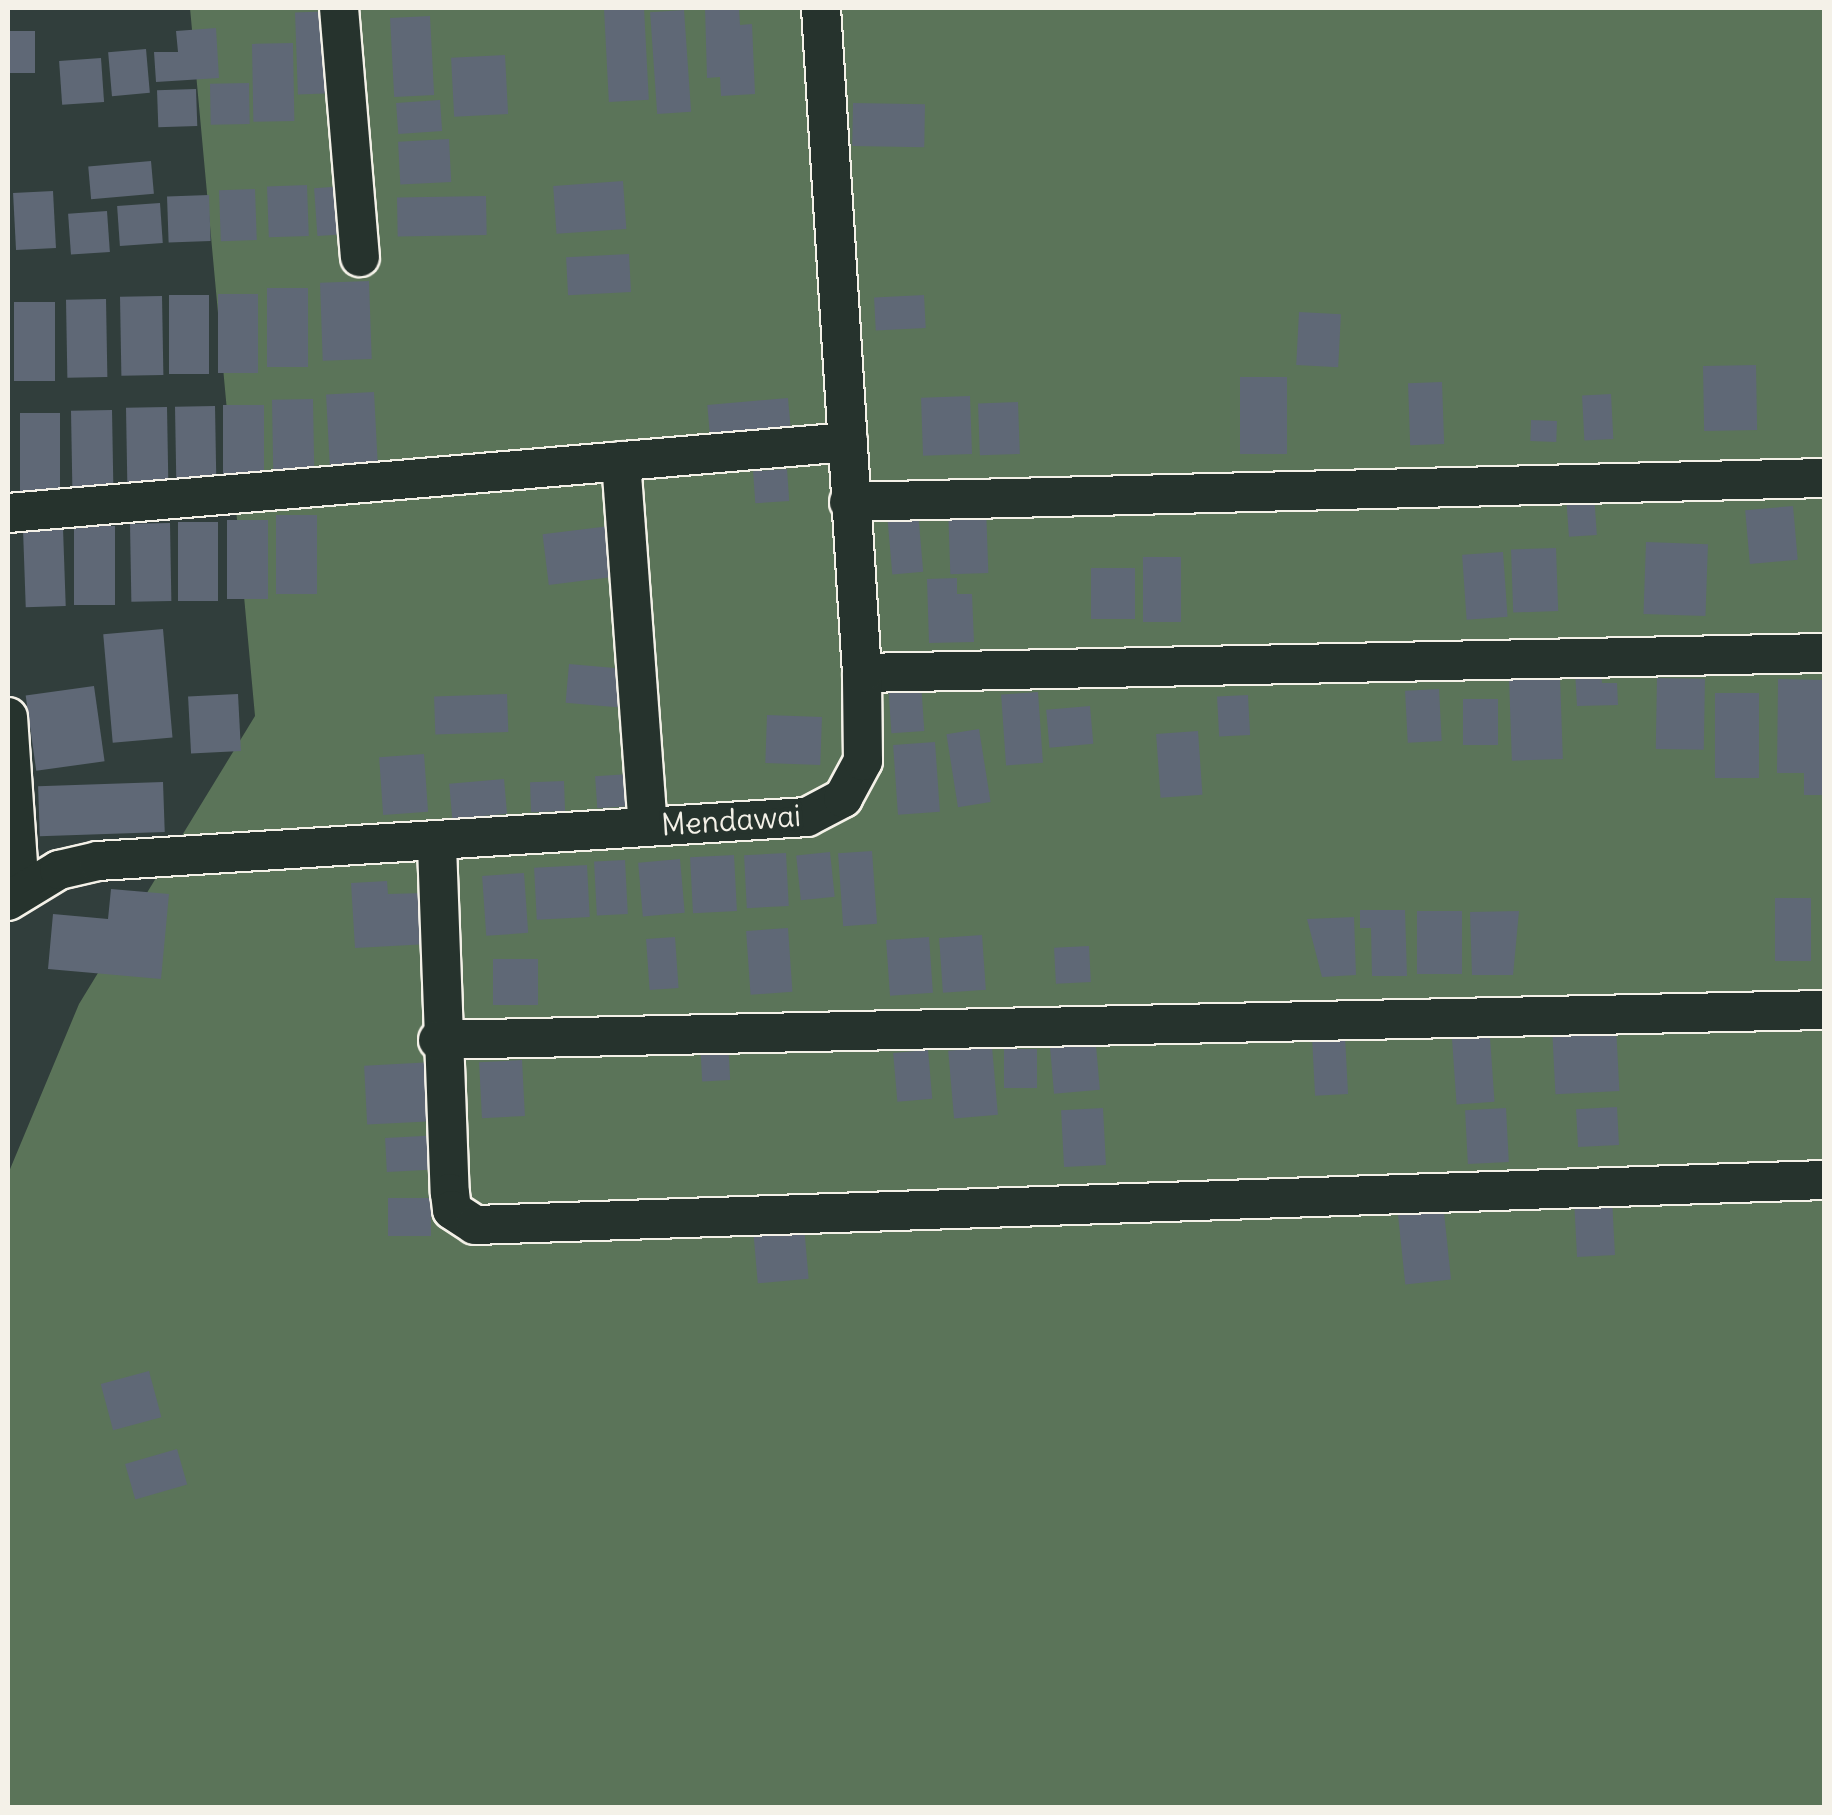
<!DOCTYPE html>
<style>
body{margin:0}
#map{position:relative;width:1832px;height:1815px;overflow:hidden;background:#313e3c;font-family:Delius,sans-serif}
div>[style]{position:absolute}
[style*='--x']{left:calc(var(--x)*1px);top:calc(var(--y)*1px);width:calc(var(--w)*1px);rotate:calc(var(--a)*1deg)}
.green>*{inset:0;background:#5b7459}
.building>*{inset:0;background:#5f6876;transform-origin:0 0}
.roads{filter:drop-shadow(2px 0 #f4f1e8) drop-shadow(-2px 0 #f4f1e8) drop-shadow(0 2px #f4f1e8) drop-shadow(0 -2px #f4f1e8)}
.street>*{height:38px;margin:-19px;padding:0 19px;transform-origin:19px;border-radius:19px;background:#26332d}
span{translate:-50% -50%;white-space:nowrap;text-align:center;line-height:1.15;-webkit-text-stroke:8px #26332d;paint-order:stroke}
.street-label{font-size:30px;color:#f4f1e8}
.frame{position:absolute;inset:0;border:10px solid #f4f1e8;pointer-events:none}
</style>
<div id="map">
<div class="green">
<i style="clip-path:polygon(190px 8px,1824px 8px,1824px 1807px,8px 1808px,8px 1174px,79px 1004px,255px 716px)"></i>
</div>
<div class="building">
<i style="left:644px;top:8px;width:92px;height:40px;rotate:87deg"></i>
<i style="clip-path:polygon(705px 8px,739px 8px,740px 25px,752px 24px,755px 94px,721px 96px,720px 77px,707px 78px)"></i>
<i style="left:684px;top:10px;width:102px;height:34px;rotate:86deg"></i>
<i style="left:336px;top:11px;width:82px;height:41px;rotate:88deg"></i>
<i style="left:430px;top:16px;width:79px;height:40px;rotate:87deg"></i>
<i style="clip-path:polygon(216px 28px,219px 78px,156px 82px,154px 52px,178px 52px,176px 31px)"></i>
<i style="left:8px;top:31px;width:27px;height:42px"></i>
<i style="left:293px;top:43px;width:78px;height:41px;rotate:89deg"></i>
<i style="left:146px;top:49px;width:44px;height:38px;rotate:85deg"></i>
<i style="left:505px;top:55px;width:59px;height:54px;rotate:87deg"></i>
<i style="left:101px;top:58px;width:44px;height:42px;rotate:86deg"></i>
<i style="left:249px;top:83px;width:41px;height:39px;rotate:89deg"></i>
<i style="left:196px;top:89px;width:37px;height:39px;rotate:88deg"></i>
<i style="left:440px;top:100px;width:31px;height:44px;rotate:86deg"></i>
<i style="left:853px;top:103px;width:72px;height:43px;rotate:1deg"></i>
<i style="left:449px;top:139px;width:43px;height:51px;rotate:87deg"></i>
<i style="left:151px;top:161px;width:33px;height:63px;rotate:85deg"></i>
<i style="left:623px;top:181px;width:48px;height:70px;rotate:86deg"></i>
<i style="left:307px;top:185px;width:51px;height:40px;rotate:88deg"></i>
<i style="left:345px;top:186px;width:48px;height:31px;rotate:86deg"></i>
<i style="left:255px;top:189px;width:51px;height:36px;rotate:88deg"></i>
<i style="left:53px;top:191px;width:57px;height:40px;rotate:87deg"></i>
<i style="left:209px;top:195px;width:46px;height:42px;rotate:88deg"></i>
<i style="left:486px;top:196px;width:39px;height:89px;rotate:89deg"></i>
<i style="left:160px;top:203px;width:40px;height:43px;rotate:86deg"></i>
<i style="left:107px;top:211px;width:41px;height:39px;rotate:86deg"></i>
<i style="left:629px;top:254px;width:38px;height:63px;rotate:87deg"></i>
<i style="left:369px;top:281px;width:78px;height:49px;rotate:88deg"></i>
<i style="left:267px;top:288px;width:41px;height:79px"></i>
<i style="left:218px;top:294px;width:40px;height:79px"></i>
<i style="left:169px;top:295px;width:40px;height:79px"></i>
<i style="left:924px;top:295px;width:33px;height:50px;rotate:87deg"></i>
<i style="left:162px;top:296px;width:79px;height:42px;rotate:89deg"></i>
<i style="left:106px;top:299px;width:78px;height:40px;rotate:89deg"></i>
<i style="left:14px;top:302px;width:41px;height:79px"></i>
<i style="left:1299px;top:312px;width:42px;height:53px;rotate:3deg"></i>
<i style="left:1756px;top:365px;width:65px;height:53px;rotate:89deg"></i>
<i style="left:1240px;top:377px;width:47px;height:77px"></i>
<i style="left:1442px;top:382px;width:62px;height:34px;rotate:88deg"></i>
<i style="left:374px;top:392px;width:78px;height:48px;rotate:87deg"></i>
<i style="left:1611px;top:394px;width:45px;height:29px;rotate:87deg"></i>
<i style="left:970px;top:396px;width:58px;height:49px;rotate:88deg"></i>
<i style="left:788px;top:398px;width:34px;height:81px;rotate:85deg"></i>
<i style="left:313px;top:399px;width:79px;height:41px;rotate:89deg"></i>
<i style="left:1018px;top:402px;width:52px;height:40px;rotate:88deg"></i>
<i style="left:223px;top:405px;width:41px;height:79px"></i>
<i style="left:215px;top:406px;width:78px;height:40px;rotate:89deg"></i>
<i style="left:167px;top:407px;width:79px;height:41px;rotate:89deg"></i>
<i style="left:112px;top:410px;width:78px;height:41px;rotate:89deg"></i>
<i style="left:20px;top:413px;width:40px;height:79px"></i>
<i style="left:1531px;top:420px;width:26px;height:21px;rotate:2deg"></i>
<i style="left:787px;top:469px;width:32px;height:34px;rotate:86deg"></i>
<i style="left:1594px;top:494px;width:41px;height:28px;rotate:86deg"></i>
<i style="left:986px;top:506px;width:67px;height:38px;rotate:88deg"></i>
<i style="left:1793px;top:506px;width:54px;height:48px;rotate:85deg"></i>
<i style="left:918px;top:512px;width:60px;height:31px;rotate:85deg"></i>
<i style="left:276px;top:515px;width:41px;height:79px"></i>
<i style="left:227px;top:520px;width:41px;height:79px"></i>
<i style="left:178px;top:522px;width:40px;height:79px"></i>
<i style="left:170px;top:523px;width:78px;height:40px;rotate:89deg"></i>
<i style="left:618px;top:525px;width:51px;height:76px;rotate:83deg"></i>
<i style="left:74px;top:526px;width:41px;height:79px"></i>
<i style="left:63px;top:528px;width:78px;height:40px;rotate:88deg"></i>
<i style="left:1646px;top:542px;width:62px;height:72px;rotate:2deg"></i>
<i style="left:1556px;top:548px;width:63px;height:45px;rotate:88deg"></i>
<i style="left:1503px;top:552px;width:65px;height:41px;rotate:86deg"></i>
<i style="left:1143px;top:557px;width:38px;height:65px"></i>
<i style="left:1135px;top:568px;width:51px;height:44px;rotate:90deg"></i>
<i style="clip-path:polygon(957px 578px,957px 594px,972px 594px,974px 642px,929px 643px,927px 579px)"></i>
<i style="left:163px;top:629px;width:109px;height:60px;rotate:85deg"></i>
<i style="left:569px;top:664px;width:63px;height:39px;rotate:5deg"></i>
<i style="clip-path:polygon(1601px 670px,1602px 683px,1617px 683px,1618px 705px,1577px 706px,1575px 671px)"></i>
<i style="left:1560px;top:677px;width:82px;height:51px;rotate:88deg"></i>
<i style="left:1657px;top:678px;width:48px;height:71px;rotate:1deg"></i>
<i style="clip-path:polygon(1778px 679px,1824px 680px,1824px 795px,1804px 795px,1804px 773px,1777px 773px)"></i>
<i style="left:921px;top:683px;width:48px;height:33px;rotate:86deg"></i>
<i style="left:94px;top:686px;width:76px;height:69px;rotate:82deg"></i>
<i style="left:1439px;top:689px;width:52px;height:34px;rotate:87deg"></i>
<i style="left:1038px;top:692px;width:71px;height:37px;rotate:86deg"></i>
<i style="left:1715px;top:693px;width:44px;height:85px"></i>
<i style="left:238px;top:694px;width:57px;height:50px;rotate:87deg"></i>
<i style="left:507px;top:694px;width:38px;height:73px;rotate:88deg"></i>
<i style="left:1248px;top:695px;width:40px;height:31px;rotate:87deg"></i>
<i style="left:1463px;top:699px;width:35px;height:46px"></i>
<i style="left:1090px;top:706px;width:38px;height:44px;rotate:85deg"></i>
<i style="left:767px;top:715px;width:55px;height:48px;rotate:2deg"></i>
<i style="left:979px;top:729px;width:74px;height:33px;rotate:81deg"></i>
<i style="left:1198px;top:731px;width:64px;height:42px;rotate:86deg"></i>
<i style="left:935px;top:742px;width:70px;height:42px;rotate:86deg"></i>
<i style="left:424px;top:754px;width:58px;height:45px;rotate:86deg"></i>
<i style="left:629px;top:774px;width:32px;height:34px;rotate:86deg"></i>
<i style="left:504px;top:779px;width:35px;height:55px;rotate:85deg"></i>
<i style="left:564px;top:781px;width:30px;height:34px;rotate:88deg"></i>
<i style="left:163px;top:782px;width:50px;height:125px;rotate:88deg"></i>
<i style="left:872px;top:851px;width:73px;height:34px;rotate:86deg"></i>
<i style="left:830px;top:852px;width:45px;height:34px;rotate:84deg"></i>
<i style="left:786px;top:853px;width:53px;height:42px;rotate:87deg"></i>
<i style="left:734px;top:855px;width:56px;height:44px;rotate:87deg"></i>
<i style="left:680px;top:859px;width:54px;height:42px;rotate:85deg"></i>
<i style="left:625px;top:860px;width:54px;height:31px;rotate:87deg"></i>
<i style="left:587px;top:865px;width:52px;height:53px;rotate:87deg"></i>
<i style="left:524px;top:873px;width:60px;height:42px;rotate:86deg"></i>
<i style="clip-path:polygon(387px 881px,388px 894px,425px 893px,429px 944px,355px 948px,351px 883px)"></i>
<i style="clip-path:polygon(111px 889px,169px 894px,161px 979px,48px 969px,53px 914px,108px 919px)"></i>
<i style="left:1775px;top:898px;width:36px;height:63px"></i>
<i style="clip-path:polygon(1360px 910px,1405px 910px,1407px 976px,1372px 976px,1371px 928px,1360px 928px)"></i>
<i style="left:1417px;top:911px;width:45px;height:63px"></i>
<i style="clip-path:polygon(1519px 911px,1513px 975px,1472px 975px,1470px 912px)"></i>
<i style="clip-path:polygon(1354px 917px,1356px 975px,1322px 977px,1307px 919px)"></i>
<i style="left:788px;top:928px;width:64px;height:42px;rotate:86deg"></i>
<i style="left:982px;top:935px;width:55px;height:43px;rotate:86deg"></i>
<i style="left:675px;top:937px;width:51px;height:29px;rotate:86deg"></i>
<i style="left:929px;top:937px;width:56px;height:43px;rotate:86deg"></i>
<i style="left:1089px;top:946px;width:36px;height:35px;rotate:87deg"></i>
<i style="left:493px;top:959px;width:45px;height:46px"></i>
<i style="left:1489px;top:1023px;width:79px;height:38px;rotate:86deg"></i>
<i style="left:1616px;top:1026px;width:65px;height:64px;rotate:87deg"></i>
<i style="left:1095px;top:1034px;width:56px;height:46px;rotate:85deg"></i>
<i style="left:1345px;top:1036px;width:58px;height:33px;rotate:87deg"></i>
<i style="left:728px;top:1039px;width:41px;height:28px;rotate:87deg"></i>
<i style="left:992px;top:1047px;width:68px;height:44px;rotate:85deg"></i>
<i style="left:1004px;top:1049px;width:33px;height:39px"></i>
<i style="left:928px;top:1050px;width:49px;height:35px;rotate:85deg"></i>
<i style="left:522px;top:1060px;width:56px;height:43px;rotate:87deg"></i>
<i style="left:434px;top:1062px;width:59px;height:70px;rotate:87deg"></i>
<i style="left:1617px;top:1107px;width:38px;height:41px;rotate:87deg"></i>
<i style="left:1103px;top:1108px;width:57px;height:42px;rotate:87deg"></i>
<i style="left:1506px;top:1108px;width:54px;height:41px;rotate:87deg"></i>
<i style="left:442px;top:1135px;width:34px;height:57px;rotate:87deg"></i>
<i style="left:388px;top:1198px;width:43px;height:38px"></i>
<i style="left:1612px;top:1198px;width:57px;height:38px;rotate:87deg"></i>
<i style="left:1443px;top:1203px;width:77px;height:46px;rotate:84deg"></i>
<i style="left:804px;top:1226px;width:53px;height:51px;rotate:85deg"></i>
<i style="left:149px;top:1371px;width:48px;height:50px;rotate:75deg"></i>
<i style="left:177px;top:1449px;width:37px;height:54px;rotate:74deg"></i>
</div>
<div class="roads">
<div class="street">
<i style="--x:339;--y:8;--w:250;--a:85.2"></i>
<i style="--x:621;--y:461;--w:366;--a:85.8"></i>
<i style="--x:849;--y:502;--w:975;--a:-1.41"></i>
<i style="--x:8;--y:513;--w:843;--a:-4.83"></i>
<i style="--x:862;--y:673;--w:962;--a:-1.19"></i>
<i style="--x:8;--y:717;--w:175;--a:86.1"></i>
<i style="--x:437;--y:846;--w:347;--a:87.9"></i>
<i style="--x:450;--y:1193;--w:17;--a:83"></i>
<i style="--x:452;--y:1210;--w:27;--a:33"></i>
<i style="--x:475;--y:1225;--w:1350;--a:-1.91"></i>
<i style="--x:8;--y:901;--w:60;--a:-31.3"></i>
<i style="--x:59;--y:870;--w:40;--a:-13"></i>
<i style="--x:98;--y:861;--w:710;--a:-3.55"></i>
<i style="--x:807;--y:817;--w:41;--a:-27.8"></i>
<i style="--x:843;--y:798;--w:42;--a:-61.6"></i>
<i style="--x:863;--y:761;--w:88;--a:-90.7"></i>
<i style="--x:862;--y:673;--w:666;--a:-93.53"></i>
<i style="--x:438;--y:1040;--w:1386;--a:-1.24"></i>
</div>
</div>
<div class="street-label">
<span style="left:731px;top:820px;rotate:-4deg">Mendawai</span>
</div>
<div class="frame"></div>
</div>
